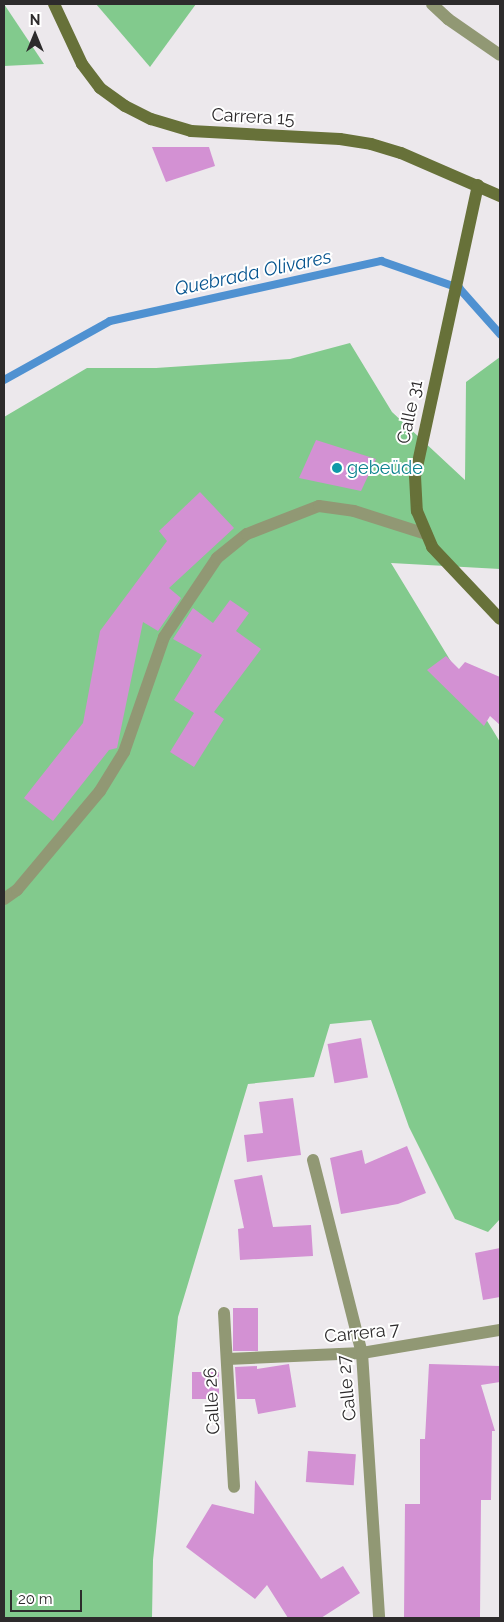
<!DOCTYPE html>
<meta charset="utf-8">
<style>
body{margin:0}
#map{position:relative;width:504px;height:1622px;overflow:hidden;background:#ece8ec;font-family:Raleway,sans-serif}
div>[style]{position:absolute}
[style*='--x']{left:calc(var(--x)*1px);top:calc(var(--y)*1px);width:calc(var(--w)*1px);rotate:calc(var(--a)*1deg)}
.green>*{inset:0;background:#82ca8d}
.stream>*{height:8px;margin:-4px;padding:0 4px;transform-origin:4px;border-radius:4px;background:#4f91d1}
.building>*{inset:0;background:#d391d3;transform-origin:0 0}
.street>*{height:12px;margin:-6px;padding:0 6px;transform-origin:6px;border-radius:6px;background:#919874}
.secondary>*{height:12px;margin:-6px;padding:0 6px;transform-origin:6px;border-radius:6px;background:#677139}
.dots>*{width:14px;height:14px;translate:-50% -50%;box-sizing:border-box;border:2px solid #fff;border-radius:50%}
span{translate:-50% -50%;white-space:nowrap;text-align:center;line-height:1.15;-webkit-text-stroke:4px #fff;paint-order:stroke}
.street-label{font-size:18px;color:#2d2b2c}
.culture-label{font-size:18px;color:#0d838f}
.left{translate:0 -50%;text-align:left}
.water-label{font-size:19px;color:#06548f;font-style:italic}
.frame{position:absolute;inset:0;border:5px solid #2d2b2c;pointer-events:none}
.north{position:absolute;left:10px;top:10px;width:50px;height:50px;-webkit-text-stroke:4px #fff;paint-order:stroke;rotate:0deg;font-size:14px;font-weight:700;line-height:20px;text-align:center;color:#2d2b2c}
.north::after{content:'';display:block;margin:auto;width:18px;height:22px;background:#2d2b2c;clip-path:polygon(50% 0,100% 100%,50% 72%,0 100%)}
.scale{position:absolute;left:10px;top:1590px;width:72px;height:22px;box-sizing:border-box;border:2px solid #2d2b2c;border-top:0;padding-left:6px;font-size:15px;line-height:18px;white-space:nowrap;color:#2d2b2c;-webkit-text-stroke:4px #fff;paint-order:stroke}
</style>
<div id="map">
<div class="green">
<i style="clip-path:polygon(4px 4px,44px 64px,4px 66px)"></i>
<i style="clip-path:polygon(96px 4px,196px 4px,150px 67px)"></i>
<i style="clip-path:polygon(350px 343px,392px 412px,465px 480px,466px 382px,500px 357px,500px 569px,391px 563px,500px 742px,500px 1219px,488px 1232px,455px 1219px,409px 1127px,371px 1020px,330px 1024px,314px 1077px,248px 1084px,178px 1317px,153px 1560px,152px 1618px,4px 1618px,4px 417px,87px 368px,156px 368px,290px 359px)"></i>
</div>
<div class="stream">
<i style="--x:4;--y:380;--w:121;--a:-29.1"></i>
<i style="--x:110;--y:321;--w:278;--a:-12.5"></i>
<i style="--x:381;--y:261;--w:83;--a:19.1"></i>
<i style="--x:459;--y:288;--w:62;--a:48.3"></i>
</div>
<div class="building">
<i style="clip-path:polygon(152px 147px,209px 147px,215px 166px,166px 182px)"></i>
<i style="clip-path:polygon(316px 440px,376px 459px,361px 491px,299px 478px)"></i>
<i style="clip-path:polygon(200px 492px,234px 528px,169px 588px,181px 598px,158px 631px,143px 622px,117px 748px,109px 750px,53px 821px,24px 798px,83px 723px,100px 631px,167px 541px,159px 531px)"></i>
<i style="clip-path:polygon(230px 600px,249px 613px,236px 631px,261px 649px,214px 712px,224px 719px,194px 767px,170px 752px,194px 713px,174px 700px,202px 655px,173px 639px,193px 608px,213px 623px)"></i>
<i style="clip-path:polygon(446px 656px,459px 669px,465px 662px,500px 677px,500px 725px,490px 716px,484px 726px,427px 670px)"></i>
<i style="left:361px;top:1038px;width:40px;height:34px;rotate:80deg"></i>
<i style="clip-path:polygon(293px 1098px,301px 1155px,247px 1162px,244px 1135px,263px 1133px,259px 1102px)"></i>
<i style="clip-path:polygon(407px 1146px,426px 1193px,398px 1204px,341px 1214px,330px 1158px,362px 1150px,365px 1164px)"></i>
<i style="clip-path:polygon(262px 1175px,273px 1227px,311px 1225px,313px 1256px,240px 1260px,238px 1229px,244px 1228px,234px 1180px)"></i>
<i style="clip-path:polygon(500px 1248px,500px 1297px,483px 1300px,475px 1253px)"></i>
<i style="left:233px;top:1308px;width:25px;height:43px"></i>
<i style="clip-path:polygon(289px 1364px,296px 1407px,258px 1414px,255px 1399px,237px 1399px,235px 1367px,257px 1366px,257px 1369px)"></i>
<i style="clip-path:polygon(429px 1364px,500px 1366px,500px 1382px,481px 1385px,495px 1431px,492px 1431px,491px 1500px,481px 1500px,480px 1618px,404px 1618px,405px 1504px,420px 1504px,420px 1439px,425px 1439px)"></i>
<i style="left:192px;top:1372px;width:27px;height:27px"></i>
<i style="left:308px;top:1451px;width:48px;height:31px;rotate:4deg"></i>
<i style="clip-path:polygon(255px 1480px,321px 1579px,343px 1566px,360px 1593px,321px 1618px,288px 1618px,267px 1585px,255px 1599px,186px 1547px,212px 1504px,254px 1514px)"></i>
</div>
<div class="street">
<i style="--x:432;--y:4;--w:22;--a:43"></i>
<i style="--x:448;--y:19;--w:63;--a:34.7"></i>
<i style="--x:4;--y:899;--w:16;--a:-35"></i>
<i style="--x:17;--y:890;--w:129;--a:-50"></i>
<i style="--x:100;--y:791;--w:46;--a:-58.4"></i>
<i style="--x:124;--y:752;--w:122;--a:-70.8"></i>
<i style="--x:164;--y:637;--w:95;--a:-56.1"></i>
<i style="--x:217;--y:558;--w:38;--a:-39"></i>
<i style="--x:247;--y:534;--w:77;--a:-21.3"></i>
<i style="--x:319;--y:506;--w:35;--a:8"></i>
<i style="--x:354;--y:511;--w:76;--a:17.7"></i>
<i style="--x:313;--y:1160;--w:199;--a:75.8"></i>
<i style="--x:362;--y:1353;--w:266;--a:86.3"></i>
<i style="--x:224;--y:1313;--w:174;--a:86.7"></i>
<i style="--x:227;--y:1359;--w:135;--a:-2.5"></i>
<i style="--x:362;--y:1353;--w:140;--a:-9.5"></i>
</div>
<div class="secondary">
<i style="--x:54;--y:4;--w:66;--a:65"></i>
<i style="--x:82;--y:64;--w:30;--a:53"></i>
<i style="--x:100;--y:88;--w:31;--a:36"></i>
<i style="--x:125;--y:106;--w:29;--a:27"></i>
<i style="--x:151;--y:119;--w:42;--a:16.7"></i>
<i style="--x:191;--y:131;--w:149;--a:3.1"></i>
<i style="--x:340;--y:139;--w:31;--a:9"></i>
<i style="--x:371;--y:144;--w:31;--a:17"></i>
<i style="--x:401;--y:153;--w:108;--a:23.5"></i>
<i style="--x:478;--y:185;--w:298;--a:102.2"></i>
<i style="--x:415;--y:476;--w:35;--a:87"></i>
<i style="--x:417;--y:511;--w:39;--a:67"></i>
<i style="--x:432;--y:547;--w:99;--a:46.6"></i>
</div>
<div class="dots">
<i style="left:337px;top:468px;background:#0f9aa8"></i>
</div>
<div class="street-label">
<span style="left:253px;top:117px;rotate:3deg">Carrera 15</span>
<span style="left:410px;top:412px;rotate:-78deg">Calle 31</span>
<span style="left:362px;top:1333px;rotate:-6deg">Carrera 7</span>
<span style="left:347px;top:1388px;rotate:-96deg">Calle 27</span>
<span style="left:212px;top:1401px;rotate:-93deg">Calle 26</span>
</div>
<div class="culture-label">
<span class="left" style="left:347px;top:468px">gebeüde</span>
</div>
<div class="water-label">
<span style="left:253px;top:273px;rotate:-12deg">Quebrada Olivares</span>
</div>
<div class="frame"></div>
<div class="north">N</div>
<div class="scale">20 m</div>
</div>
